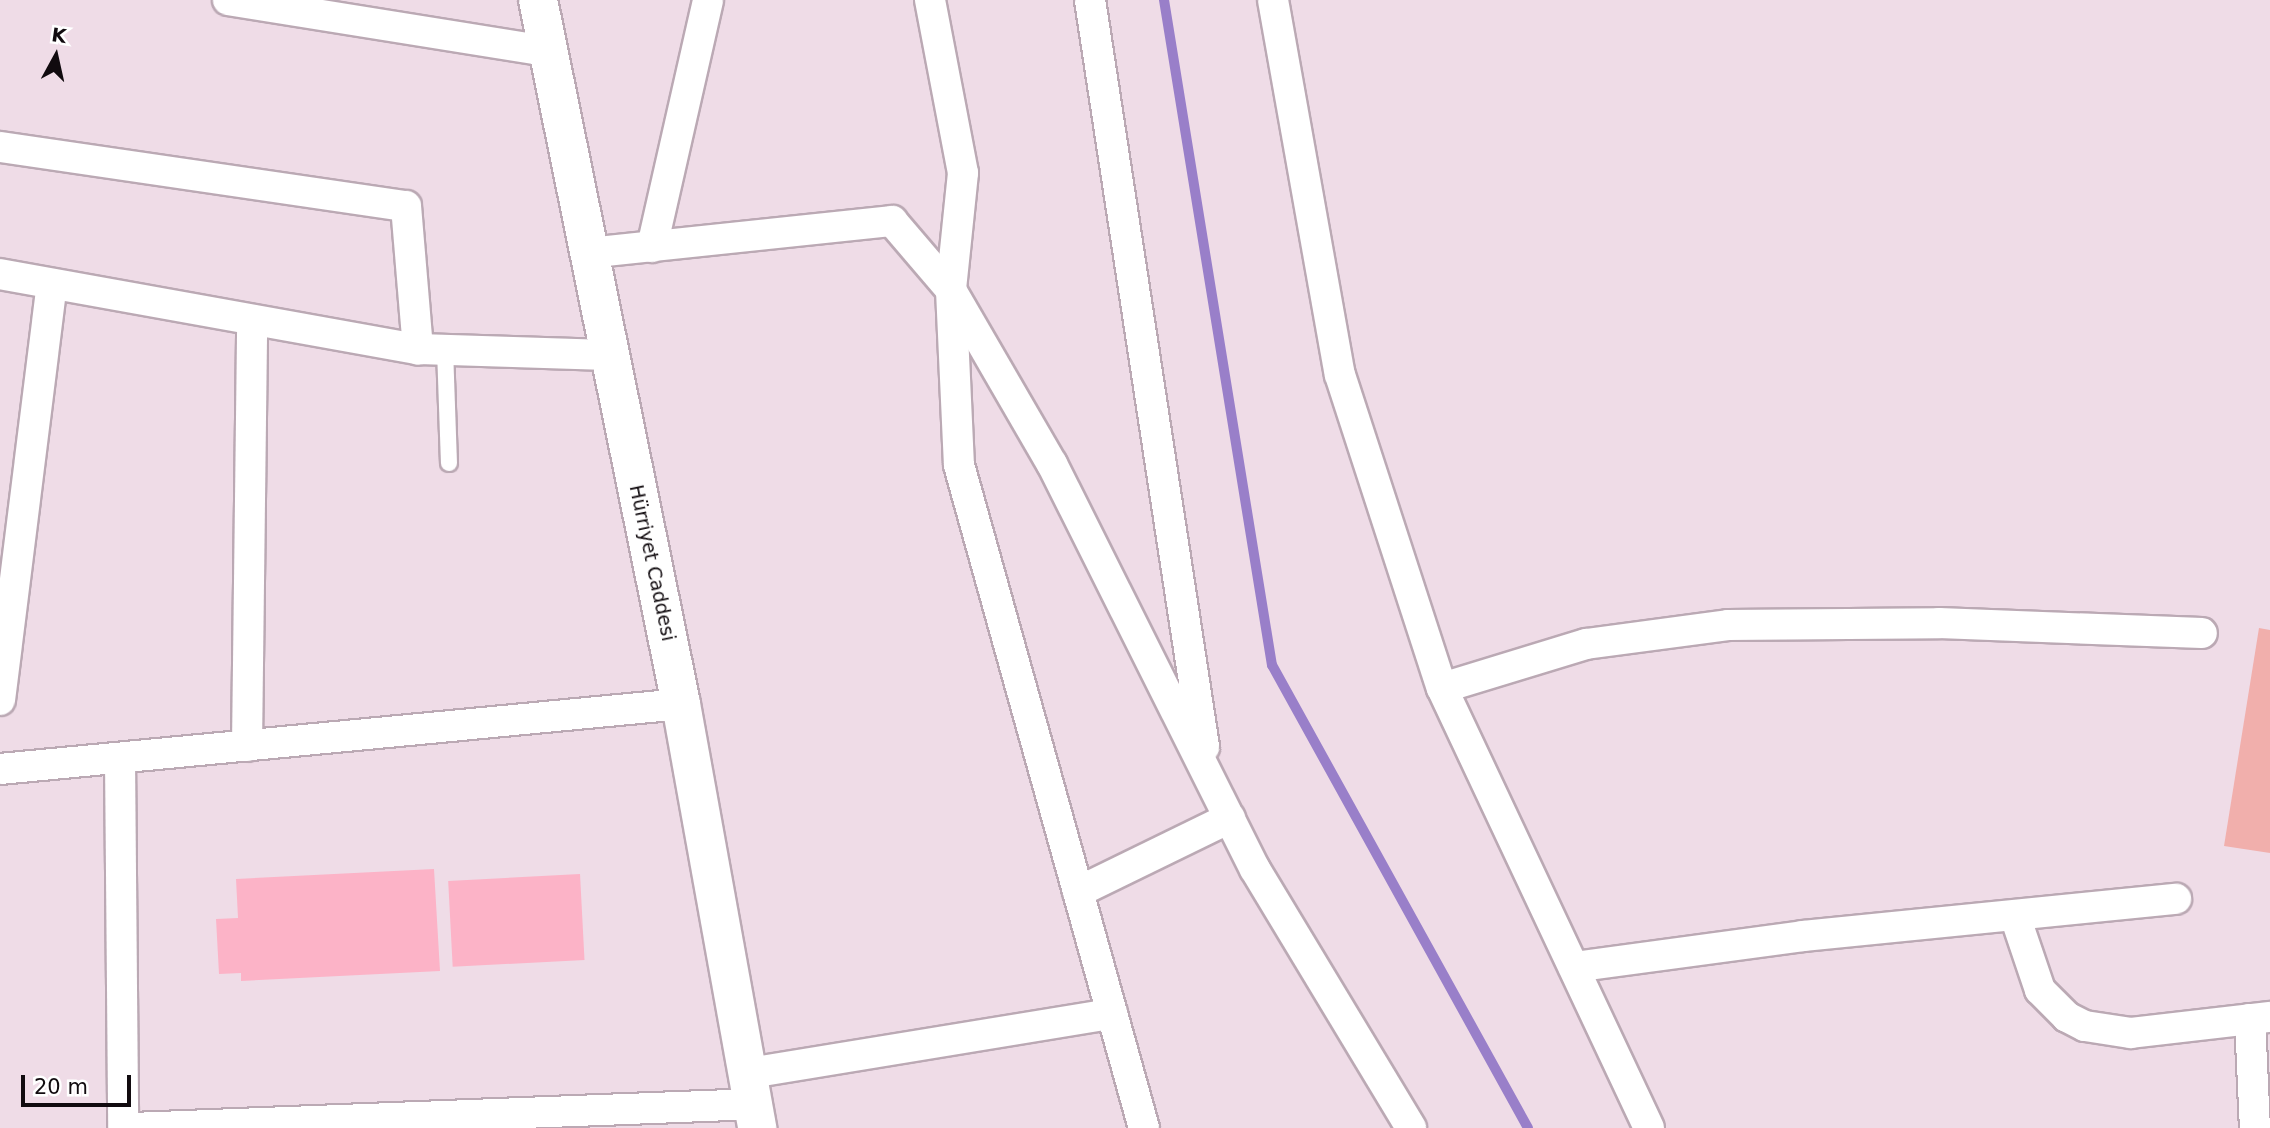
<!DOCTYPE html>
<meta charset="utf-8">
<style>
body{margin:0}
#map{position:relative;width:2270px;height:1128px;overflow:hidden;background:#efdce7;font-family:"DejaVu Sans",sans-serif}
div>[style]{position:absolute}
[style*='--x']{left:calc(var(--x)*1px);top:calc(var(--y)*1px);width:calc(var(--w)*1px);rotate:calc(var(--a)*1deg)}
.green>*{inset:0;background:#f1afac}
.stream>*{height:10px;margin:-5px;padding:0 5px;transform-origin:5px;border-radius:5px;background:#997fc9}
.building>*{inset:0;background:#fcb3c7;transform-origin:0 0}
.roads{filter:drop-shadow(2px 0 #bba9b4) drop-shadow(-2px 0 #bba9b4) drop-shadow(0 2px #bba9b4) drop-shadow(0 -2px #bba9b4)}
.service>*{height:16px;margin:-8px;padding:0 8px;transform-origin:8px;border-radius:8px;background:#fff}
.minor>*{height:30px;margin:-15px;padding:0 15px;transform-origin:15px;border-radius:15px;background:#fff}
.tertiary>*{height:38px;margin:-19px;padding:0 19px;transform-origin:19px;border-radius:19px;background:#fff}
span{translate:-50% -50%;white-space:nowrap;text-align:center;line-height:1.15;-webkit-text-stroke:7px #fff;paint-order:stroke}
.street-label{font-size:19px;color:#110b0f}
.north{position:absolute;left:21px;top:21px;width:70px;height:70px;-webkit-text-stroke:5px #fff;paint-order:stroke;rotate:8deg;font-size:19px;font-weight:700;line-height:28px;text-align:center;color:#110b0f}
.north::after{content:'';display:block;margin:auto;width:24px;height:32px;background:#110b0f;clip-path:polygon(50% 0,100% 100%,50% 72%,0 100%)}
.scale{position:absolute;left:21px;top:1075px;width:110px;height:32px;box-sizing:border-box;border:4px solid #110b0f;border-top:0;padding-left:9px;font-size:21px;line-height:24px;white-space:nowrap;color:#110b0f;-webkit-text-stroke:5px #fff;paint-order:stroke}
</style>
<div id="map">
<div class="green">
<i style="clip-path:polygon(2259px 628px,2270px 630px,2270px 853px,2224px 846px)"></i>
</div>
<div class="stream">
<i style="--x:1164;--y:0;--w:674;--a:80.78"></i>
<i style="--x:1272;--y:665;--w:529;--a:61.06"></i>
</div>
<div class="building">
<i style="clip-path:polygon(434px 869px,440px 971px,241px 981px,241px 973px,219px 974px,216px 919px,238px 918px,236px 879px)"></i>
<i style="left:580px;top:874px;width:86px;height:132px;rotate:87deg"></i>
</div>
<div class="roads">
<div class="service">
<i style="--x:445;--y:349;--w:114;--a:88"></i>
</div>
<div class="minor">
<i style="--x:228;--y:0;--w:323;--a:9.1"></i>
<i style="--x:930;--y:0;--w:176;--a:79.2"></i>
<i style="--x:963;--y:173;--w:118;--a:95.9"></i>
<i style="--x:951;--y:290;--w:175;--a:87.4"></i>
<i style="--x:959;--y:465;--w:688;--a:74.41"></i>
<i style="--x:1090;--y:0;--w:756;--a:81.32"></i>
<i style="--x:1273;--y:0;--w:381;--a:79.9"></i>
<i style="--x:1340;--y:375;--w:329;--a:72"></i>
<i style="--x:1442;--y:688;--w:486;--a:64.8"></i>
<i style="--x:0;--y:147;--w:410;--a:8.3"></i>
<i style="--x:406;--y:206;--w:144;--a:85.2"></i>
<i style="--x:652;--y:247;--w:253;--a:-77.2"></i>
<i style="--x:587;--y:253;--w:307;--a:-6"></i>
<i style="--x:892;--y:221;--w:91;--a:49.5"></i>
<i style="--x:951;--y:290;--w:201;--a:59.9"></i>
<i style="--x:1052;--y:464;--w:453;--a:63.4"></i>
<i style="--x:1255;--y:869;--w:302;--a:58.9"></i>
<i style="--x:0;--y:274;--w:425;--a:10.2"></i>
<i style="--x:418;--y:349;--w:190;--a:1.8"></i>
<i style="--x:1442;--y:688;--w:151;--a:-17"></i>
<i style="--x:1586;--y:644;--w:143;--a:-7.6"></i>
<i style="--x:1728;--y:625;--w:211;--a:-0.5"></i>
<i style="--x:1939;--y:623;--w:263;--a:2.2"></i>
<i style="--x:0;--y:700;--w:419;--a:-82.9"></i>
<i style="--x:247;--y:746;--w:426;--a:-89.3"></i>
<i style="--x:120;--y:758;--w:370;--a:89.5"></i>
<i style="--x:0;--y:769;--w:684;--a:-5.45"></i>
<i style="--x:1078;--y:892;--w:169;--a:-26"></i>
<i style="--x:2015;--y:916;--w:78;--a:71.3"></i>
<i style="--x:2040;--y:990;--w:38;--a:45"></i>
<i style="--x:2067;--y:1017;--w:20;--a:27"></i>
<i style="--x:2085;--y:1026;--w:47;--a:8.7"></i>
<i style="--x:2131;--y:1033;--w:140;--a:-6.6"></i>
<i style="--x:1574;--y:967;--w:231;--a:-7.7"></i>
<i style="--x:1803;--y:936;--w:375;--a:-5.7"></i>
<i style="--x:2250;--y:1019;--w:109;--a:87.4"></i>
<i style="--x:750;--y:1073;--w:367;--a:-9.3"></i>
<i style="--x:132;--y:1128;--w:624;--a:-2.2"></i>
</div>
<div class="tertiary">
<i style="--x:538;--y:0;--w:718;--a:78.52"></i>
<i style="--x:681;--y:704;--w:431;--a:79.8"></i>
</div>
</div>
<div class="street-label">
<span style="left:652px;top:563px;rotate:78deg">Hürriyet Caddesi</span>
</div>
<div class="north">K</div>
<div class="scale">20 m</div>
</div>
